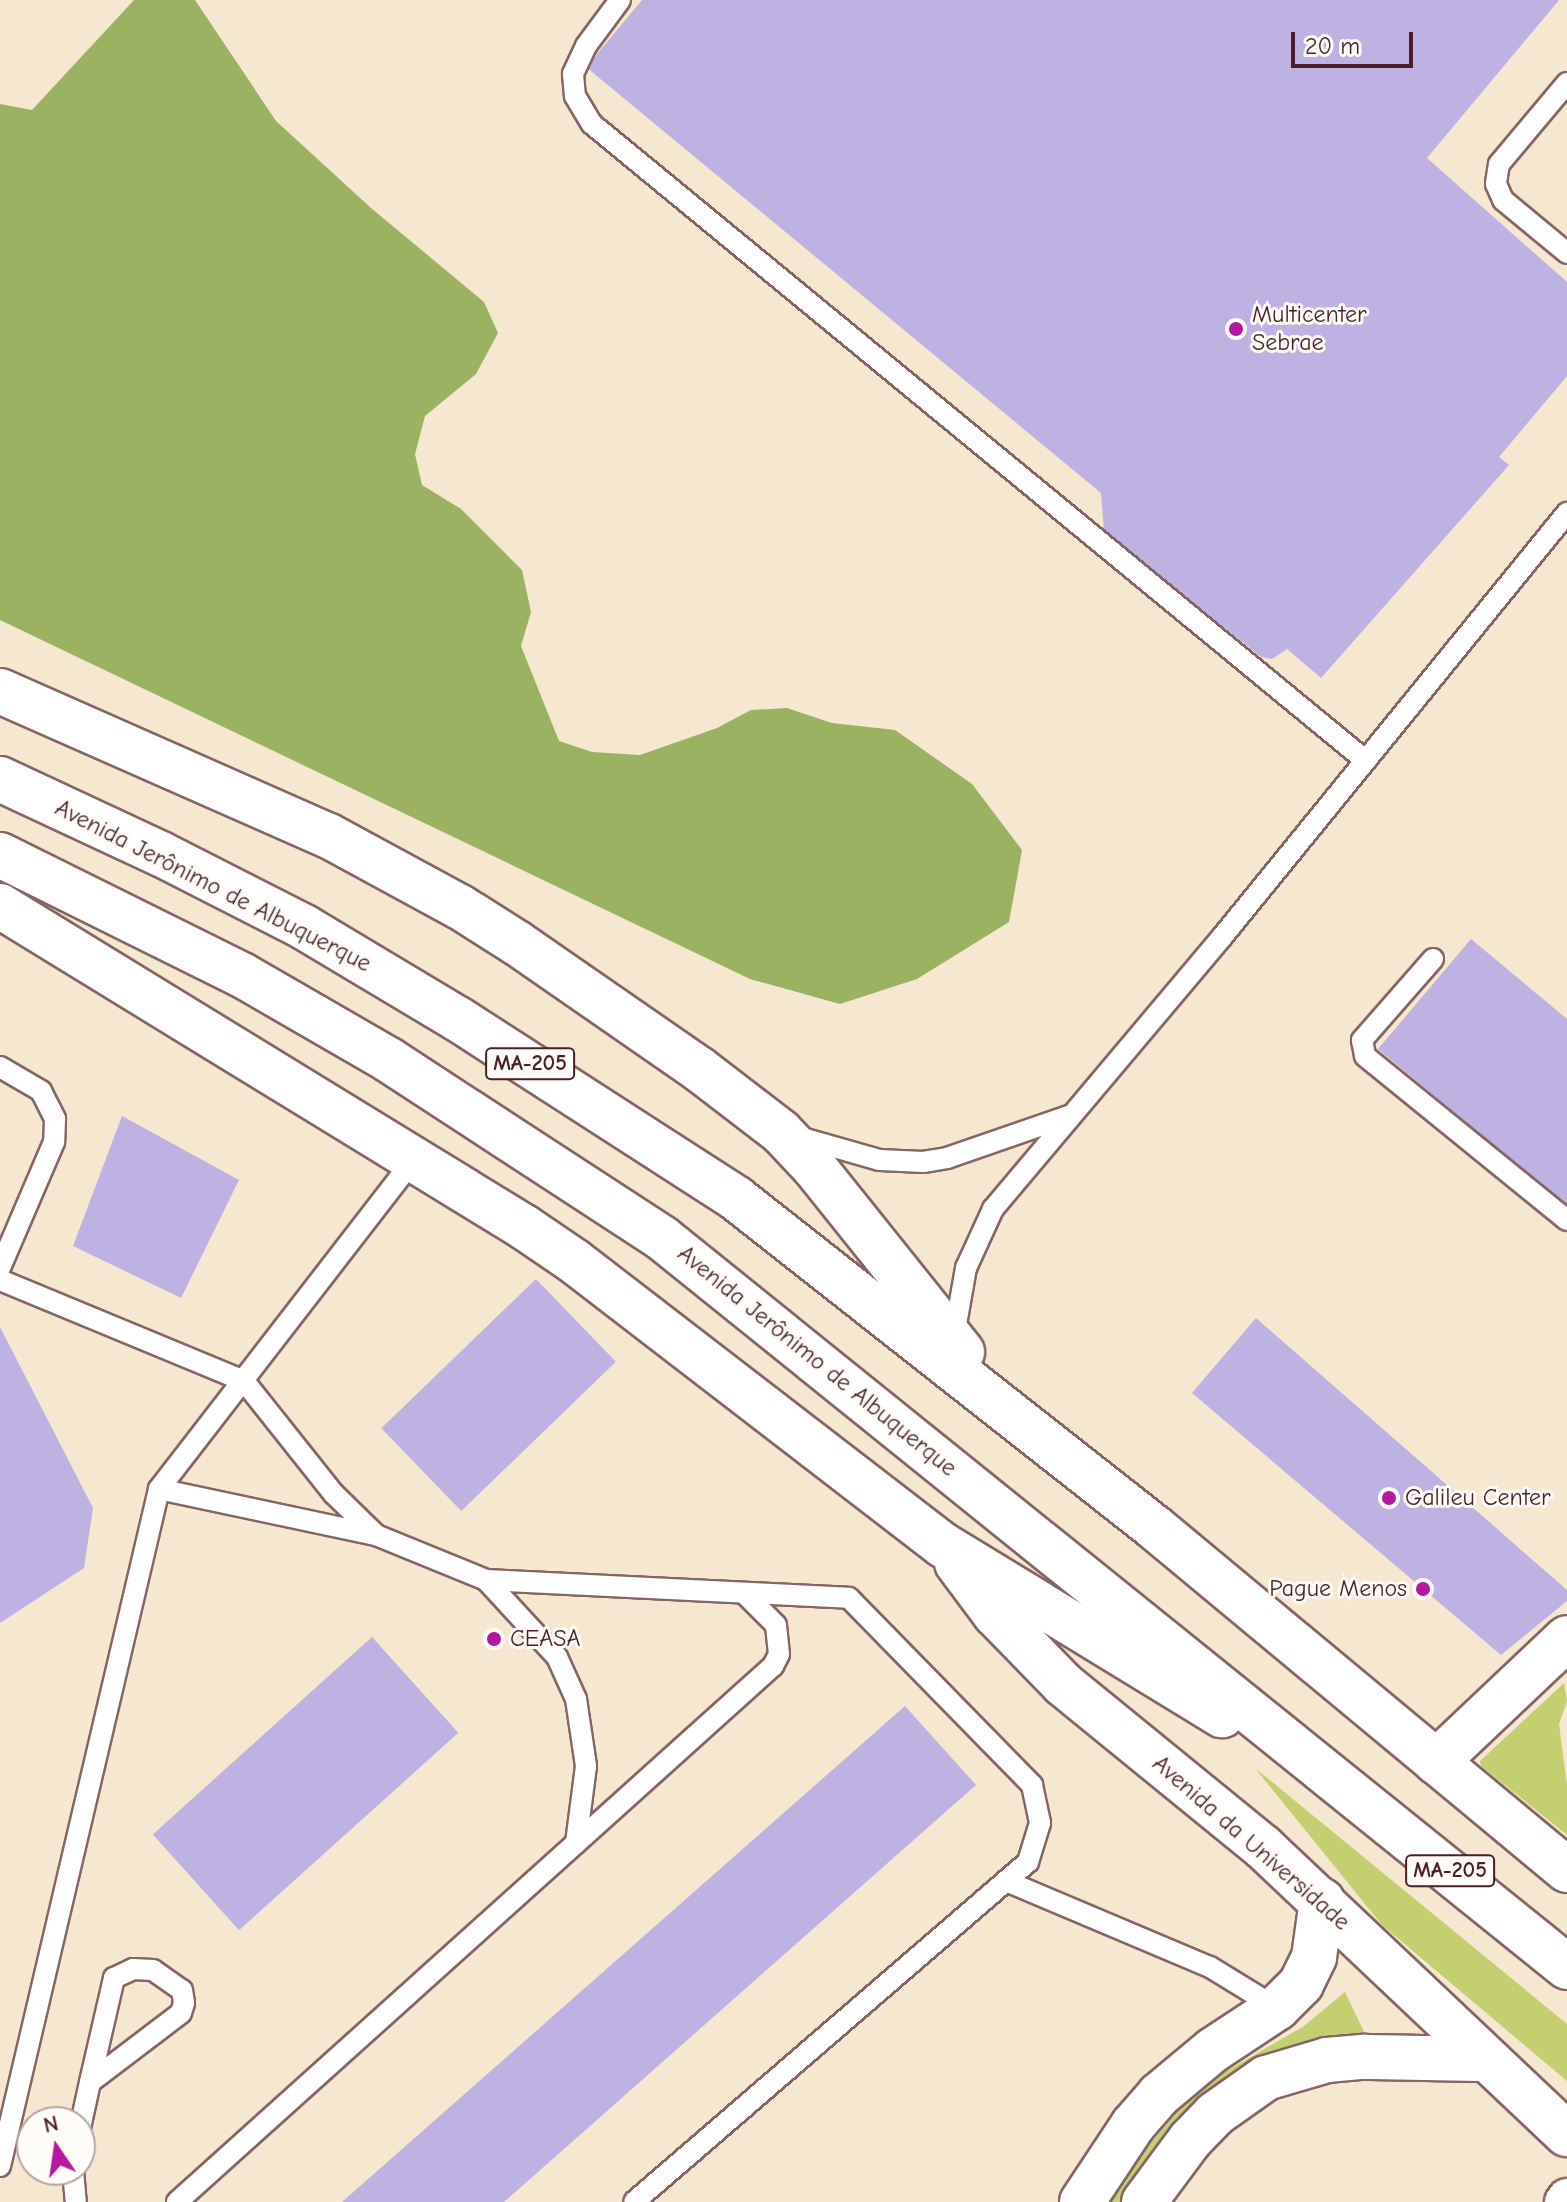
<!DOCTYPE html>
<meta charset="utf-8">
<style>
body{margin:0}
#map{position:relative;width:1567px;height:2202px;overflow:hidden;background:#f6e7d1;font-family:"Comic Neue",sans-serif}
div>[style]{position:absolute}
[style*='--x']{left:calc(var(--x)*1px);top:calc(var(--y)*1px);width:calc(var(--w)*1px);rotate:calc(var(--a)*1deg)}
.green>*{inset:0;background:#c3cf70}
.forest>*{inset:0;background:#9ab262}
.building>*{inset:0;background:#bdb2e1;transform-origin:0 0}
.roads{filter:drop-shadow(2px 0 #866565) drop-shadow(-2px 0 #866565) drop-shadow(0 2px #866565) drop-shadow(0 -2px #866565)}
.lane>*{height:20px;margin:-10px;padding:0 10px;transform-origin:10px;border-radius:10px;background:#fff}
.street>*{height:38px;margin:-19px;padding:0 19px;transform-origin:19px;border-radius:19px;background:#fff}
.secondary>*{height:44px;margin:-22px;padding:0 22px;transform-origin:22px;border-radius:22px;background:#fff}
.primary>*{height:44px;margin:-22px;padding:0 22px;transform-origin:22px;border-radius:22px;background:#fff}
.dots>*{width:22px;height:22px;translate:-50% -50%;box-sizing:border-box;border:4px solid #fdfcf7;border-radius:50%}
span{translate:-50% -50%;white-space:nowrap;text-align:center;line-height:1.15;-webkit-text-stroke:6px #fdfcf7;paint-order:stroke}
.shield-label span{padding:2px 6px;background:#fdfcf7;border:2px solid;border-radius:6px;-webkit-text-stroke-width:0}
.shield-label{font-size:22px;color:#4a1f2b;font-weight:700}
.poi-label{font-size:24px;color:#4a1f2b}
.left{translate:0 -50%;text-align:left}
.right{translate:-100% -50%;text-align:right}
.street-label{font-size:24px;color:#4a1f2b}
.north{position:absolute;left:16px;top:2106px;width:80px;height:80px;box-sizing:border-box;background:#fdfcf7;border:2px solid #b5a4a5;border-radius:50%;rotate:347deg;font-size:22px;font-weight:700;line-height:32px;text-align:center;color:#4a1f2b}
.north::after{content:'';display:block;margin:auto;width:28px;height:36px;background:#b5179e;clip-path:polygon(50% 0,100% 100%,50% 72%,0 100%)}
.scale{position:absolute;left:1291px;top:32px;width:122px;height:36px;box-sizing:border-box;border:4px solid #4a1f2b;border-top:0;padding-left:10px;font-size:24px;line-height:28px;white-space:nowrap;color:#4a1f2b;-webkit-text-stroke:6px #fdfcf7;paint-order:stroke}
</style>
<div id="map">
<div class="green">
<i style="clip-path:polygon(1564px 1683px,1567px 1701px,1559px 1724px,1567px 1785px,1567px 1835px,1481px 1766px,1480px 1761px)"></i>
<i style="clip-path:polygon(1255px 1768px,1567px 2024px,1567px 2081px,1382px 1925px)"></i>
<i style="clip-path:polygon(1345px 1992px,1368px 2040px,1276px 2062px,1123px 2202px,1100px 2202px,1199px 2087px,1304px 2026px)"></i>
</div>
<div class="forest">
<i style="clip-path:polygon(134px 0,195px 0,276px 121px,371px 208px,484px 302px,498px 333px,476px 374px,425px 416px,415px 454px,422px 485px,461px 509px,522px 570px,531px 612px,521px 646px,559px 741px,592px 752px,640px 755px,717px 728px,751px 710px,787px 708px,832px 723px,895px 730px,972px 784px,1022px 850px,1009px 922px,917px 979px,840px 1004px,750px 979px,0 620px,0 104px,32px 110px)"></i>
</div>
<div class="building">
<i style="clip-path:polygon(642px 0,1559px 0,1427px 158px,1567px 282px,1567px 376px,1499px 457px,1509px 465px,1321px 678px,1287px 649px,1272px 659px,1261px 657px,1104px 531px,1101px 493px,586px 67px)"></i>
<i style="clip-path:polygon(1471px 939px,1567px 1019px,1567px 1206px,1378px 1049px)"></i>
<i style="clip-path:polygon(122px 1116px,239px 1180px,181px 1298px,73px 1246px)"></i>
<i style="left:536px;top:1279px;width:115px;height:215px;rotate:46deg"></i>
<i style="clip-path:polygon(1256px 1318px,1567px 1590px,1567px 1601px,1501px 1655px,1192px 1393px)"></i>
<i style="clip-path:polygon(0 1327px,93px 1508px,84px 1568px,0 1623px)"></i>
<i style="left:372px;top:1637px;width:129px;height:295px;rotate:48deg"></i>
<i style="clip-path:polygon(905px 1706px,976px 1785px,504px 2202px,342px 2202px)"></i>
</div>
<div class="roads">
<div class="lane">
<i style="--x:620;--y:0;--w:57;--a:126.5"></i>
<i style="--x:586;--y:46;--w:31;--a:115"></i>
<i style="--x:573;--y:74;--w:22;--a:85"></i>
<i style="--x:575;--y:96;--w:33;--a:59"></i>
<i style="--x:592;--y:124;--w:1002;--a:39.45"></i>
<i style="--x:1567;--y:83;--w:106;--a:130"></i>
<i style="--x:1499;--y:164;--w:20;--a:99"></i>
<i style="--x:1496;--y:184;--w:17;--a:66"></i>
<i style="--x:1503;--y:200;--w:83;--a:39.6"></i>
<i style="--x:1433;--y:959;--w:108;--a:131.2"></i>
<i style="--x:1362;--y:1040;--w:16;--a:79"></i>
<i style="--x:1365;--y:1056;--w:260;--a:39.1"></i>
<i style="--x:0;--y:1067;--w:48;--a:30.3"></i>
<i style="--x:41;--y:1091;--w:31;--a:63"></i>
<i style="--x:55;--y:1119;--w:23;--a:92"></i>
<i style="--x:54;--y:1142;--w:137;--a:113.2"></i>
<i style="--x:799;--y:1137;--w:84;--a:15.9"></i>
<i style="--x:880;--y:1160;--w:43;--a:2.7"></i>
<i style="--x:923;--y:1162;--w:24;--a:-9"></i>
<i style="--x:947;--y:1158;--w:128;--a:-19.1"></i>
<i style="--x:0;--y:1280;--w:264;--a:22.5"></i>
<i style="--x:244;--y:1381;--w:144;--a:51.5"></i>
<i style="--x:334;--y:1494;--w:59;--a:44.3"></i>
<i style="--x:376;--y:1535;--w:119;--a:22.2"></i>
<i style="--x:486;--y:1580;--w:363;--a:2.8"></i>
<i style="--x:849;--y:1598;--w:262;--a:45.6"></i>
<i style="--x:1032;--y:1785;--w:39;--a:78"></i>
<i style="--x:1040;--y:1823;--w:41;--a:107.1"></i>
<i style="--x:1028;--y:1862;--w:520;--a:139.21"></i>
<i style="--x:954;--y:1336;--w:69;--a:-80"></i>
<i style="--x:966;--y:1268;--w:65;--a:-65.4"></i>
<i style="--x:993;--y:1209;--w:356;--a:-49.9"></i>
<i style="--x:1222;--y:937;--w:547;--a:-50.87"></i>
<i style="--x:159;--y:1489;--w:222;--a:12"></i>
<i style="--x:486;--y:1580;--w:105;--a:47.3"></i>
<i style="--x:557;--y:1657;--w:46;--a:65.7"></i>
<i style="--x:576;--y:1699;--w:68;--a:81.5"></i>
<i style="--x:586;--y:1766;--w:78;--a:97.4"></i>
<i style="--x:1006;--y:1881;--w:221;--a:22.9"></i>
<i style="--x:1210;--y:1967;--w:79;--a:31.5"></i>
<i style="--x:80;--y:2128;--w:47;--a:-77.7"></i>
<i style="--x:90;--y:2082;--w:107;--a:-77"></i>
<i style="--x:114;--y:1978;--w:21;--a:-25"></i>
<i style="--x:133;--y:1969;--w:20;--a:3"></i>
<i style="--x:153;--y:1970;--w:35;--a:35"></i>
<i style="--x:182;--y:1990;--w:13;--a:81"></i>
<i style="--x:184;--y:2003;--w:10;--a:107"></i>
<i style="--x:181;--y:2013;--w:114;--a:142.8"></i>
<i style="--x:0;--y:2166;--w:695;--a:-76.78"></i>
<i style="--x:159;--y:1489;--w:418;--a:-52.3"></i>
<i style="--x:73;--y:2170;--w:32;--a:85"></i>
<i style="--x:177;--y:2202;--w:802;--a:-41.97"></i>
<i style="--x:773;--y:1666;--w:13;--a:-63"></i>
<i style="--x:779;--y:1654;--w:29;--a:-96"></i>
<i style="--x:776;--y:1625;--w:45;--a:-135"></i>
</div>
<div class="street">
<i style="--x:1564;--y:2202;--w:5;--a:-53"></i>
</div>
<div class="secondary">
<i style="--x:1082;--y:2202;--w:92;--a:-56.5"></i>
<i style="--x:1133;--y:2125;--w:40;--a:-49"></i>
<i style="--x:1159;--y:2095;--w:70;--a:-39.8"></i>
<i style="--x:1213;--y:2050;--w:77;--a:-33.3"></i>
<i style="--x:1277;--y:2008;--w:34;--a:-45"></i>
<i style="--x:1301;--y:1984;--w:30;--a:-64"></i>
<i style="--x:1314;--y:1957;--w:57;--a:-81.9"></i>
<i style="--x:1144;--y:2202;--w:77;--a:-53.4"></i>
<i style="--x:1190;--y:2140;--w:36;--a:-46"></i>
<i style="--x:1215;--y:2114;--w:62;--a:-35.2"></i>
<i style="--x:1266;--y:2078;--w:64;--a:-16.4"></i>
<i style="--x:1327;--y:2060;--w:38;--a:-5"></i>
<i style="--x:1365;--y:2057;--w:119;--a:1"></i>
</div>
<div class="primary">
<i style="--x:0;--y:691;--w:360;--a:23.8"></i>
<i style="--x:329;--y:836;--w:149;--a:28.5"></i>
<i style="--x:460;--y:907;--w:67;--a:32.3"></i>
<i style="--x:517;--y:943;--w:221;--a:34.7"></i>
<i style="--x:699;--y:1069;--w:103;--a:37.5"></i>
<i style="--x:781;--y:1132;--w:48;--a:46.7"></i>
<i style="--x:814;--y:1167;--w:237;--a:51.3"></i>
<i style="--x:0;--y:779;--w:178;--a:25"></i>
<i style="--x:161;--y:854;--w:161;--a:27"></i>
<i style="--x:304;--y:927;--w:179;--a:30.9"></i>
<i style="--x:458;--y:1019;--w:332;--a:32.8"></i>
<i style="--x:737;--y:1199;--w:531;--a:38.19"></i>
<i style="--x:1154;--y:1527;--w:537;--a:39.71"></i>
<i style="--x:0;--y:855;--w:270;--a:26.4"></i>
<i style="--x:242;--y:975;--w:170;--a:30"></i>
<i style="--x:389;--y:1060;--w:326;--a:33.1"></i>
<i style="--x:662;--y:1238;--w:1162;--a:38.85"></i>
<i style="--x:0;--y:906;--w:615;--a:31.49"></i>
<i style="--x:524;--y:1227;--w:60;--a:34.2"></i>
<i style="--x:574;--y:1261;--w:466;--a:37.6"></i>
<i style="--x:943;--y:1545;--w:327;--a:31.4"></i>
<i style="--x:957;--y:1563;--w:64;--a:53.3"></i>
<i style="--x:995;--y:1614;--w:98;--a:45.8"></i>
<i style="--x:1063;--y:1684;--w:258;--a:39.2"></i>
<i style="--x:1263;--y:1847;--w:418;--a:43.4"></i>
<i style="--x:1436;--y:1762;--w:180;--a:-43.4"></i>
</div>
</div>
<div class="dots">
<i style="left:1236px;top:329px;background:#b5179e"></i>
<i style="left:1389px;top:1498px;background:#b5179e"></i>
<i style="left:1423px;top:1589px;background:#b5179e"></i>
<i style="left:494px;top:1639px;background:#b5179e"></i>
</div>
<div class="shield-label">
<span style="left:530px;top:1064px">MA-205</span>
<span style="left:1450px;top:1871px">MA-205</span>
</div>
<div class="poi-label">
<span class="left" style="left:1252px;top:329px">Multicenter<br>Sebrae</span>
<span class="left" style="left:1405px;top:1498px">Galileu Center</span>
<span class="right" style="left:1407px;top:1589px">Pague Menos</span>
<span class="left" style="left:510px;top:1639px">CEASA</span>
</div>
<div class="street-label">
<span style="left:213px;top:886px;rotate:27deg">Avenida Jerônimo de Albuquerque</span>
<span style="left:817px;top:1361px;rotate:39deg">Avenida Jerônimo de Albuquerque</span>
<span style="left:1251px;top:1843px;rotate:41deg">Avenida da Universidade</span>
</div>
<div class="north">N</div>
<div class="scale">20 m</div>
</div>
